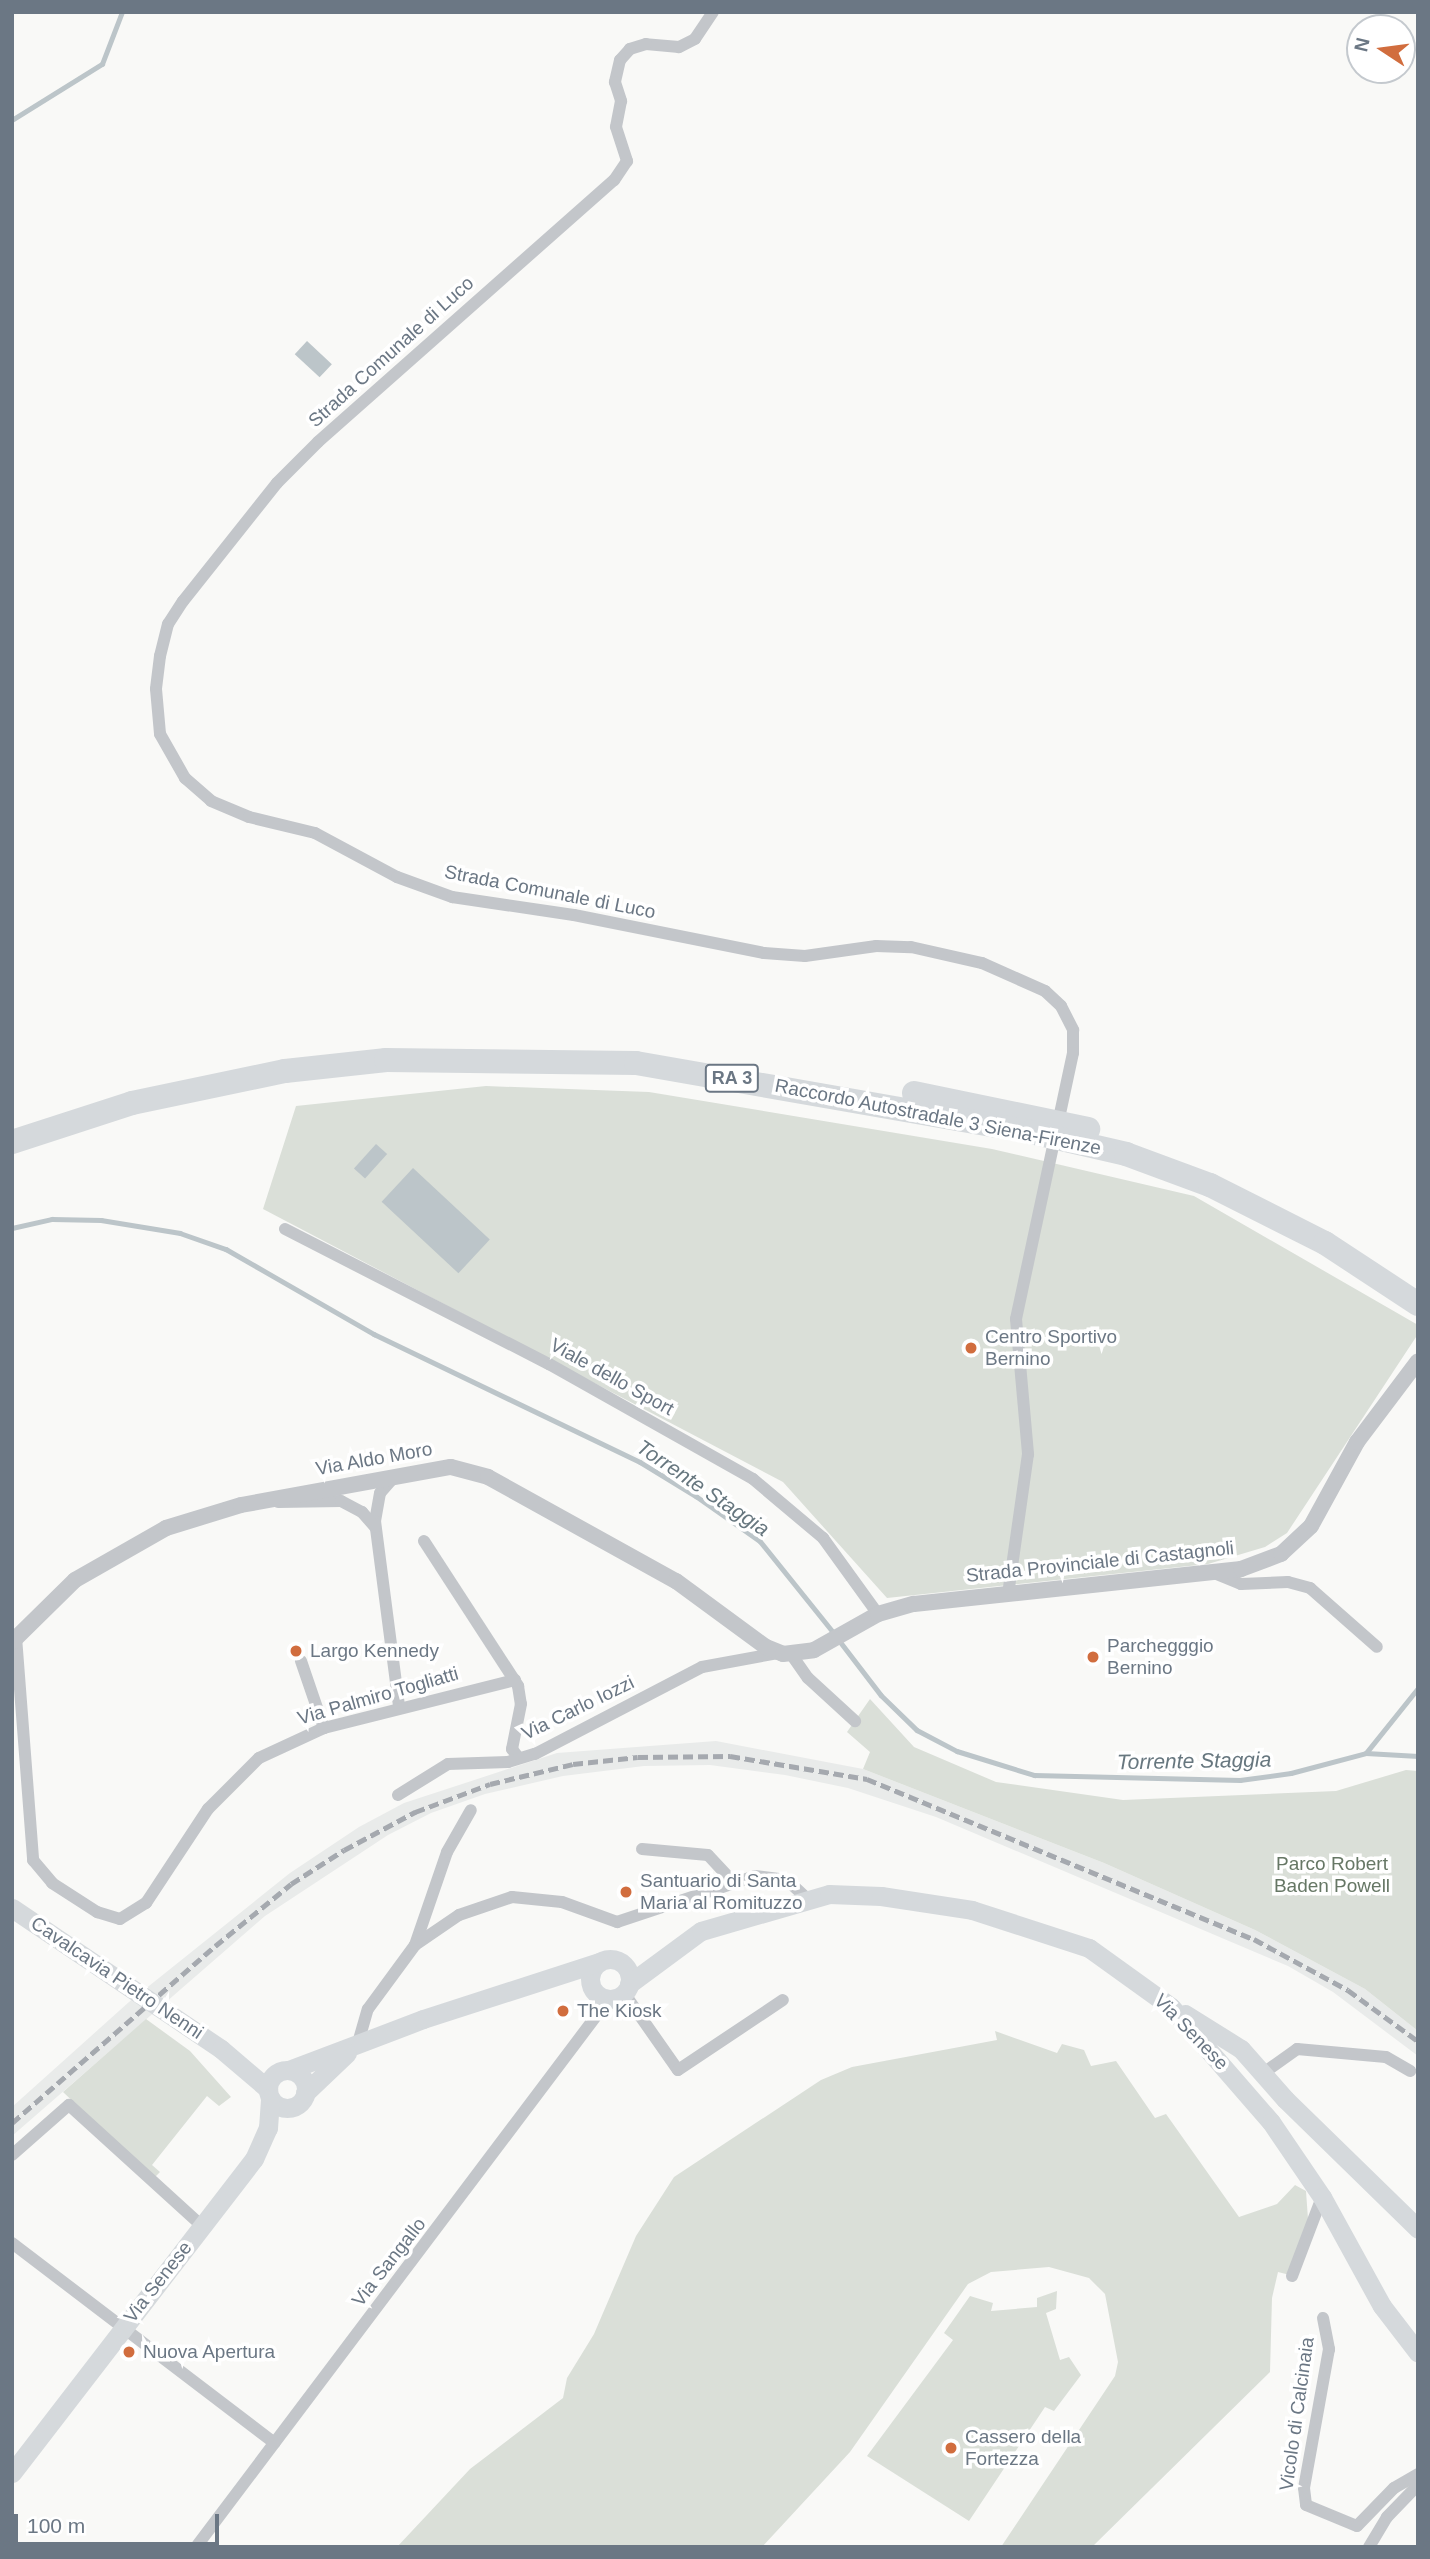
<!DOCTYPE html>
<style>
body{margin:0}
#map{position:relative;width:1430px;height:2559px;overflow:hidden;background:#f9f9f7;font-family:Helvetica,sans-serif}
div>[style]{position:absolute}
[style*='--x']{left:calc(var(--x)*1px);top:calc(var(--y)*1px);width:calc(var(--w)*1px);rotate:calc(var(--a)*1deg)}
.built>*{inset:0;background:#e9ebea}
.green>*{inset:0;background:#dadfd8}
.water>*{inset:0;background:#bcc5c9;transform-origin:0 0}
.stream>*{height:4.5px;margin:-2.25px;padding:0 2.25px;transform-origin:2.25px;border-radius:2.25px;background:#bcc5c9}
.minor>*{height:12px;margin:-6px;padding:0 6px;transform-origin:6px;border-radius:6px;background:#c3c6ca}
.tertiary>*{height:16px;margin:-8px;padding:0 8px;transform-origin:8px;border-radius:8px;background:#c3c6ca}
.secondary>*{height:19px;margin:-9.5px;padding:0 9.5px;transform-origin:9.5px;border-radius:9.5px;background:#d5d9dc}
.secondary>.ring{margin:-9.5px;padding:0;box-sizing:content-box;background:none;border:19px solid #d5d9dc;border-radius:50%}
.motorway>*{height:24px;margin:-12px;padding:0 12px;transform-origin:12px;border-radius:12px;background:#d5d9dc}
.rail>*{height:4.5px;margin-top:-2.25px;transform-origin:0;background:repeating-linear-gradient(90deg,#a5a9af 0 10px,transparent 0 15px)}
.dots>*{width:19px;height:19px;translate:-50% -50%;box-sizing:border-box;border:4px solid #fff;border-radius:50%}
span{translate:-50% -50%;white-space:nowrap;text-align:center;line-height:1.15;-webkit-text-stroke:7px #fff;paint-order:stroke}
.shield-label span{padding:2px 5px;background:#fff;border:2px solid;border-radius:5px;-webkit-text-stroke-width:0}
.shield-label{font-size:18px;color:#6b7784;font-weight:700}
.street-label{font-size:19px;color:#6b7784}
.poi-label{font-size:19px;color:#6b7784}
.left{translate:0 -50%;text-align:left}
.park-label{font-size:19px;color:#667765}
.water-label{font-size:21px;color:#67777f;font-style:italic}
.frame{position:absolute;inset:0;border:14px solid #6b7784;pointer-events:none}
.north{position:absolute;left:1346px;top:14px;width:70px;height:70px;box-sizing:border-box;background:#fff;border:2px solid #c4c9ce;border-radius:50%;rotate:283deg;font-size:19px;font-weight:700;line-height:28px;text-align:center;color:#6b7784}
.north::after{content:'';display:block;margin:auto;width:24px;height:32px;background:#d16d3e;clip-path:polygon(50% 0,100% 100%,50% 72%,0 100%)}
.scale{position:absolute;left:14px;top:2514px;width:205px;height:32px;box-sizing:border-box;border:4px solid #6b7784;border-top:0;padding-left:9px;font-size:21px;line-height:24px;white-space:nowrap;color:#6b7784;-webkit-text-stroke:5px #fff;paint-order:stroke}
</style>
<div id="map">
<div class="built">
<i style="clip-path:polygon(716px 1741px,863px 1769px,1104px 1863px,1255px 1930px,1365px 1989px,1418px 2031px,1418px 2056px,1333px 1992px,1288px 1966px,936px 1817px,848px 1788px,785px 1775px,710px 1765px,644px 1766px,563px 1776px,485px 1794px,431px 1813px,388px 1835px,265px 1916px,12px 2136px,12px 2107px,129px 2002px,290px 1873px,359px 1827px,404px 1803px,557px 1753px)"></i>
</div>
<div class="green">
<i style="clip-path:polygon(486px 1086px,649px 1092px,992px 1149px,1194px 1196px,1418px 1325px,1418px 1334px,1287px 1533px,1265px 1547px,1208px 1564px,887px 1598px,783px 1482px,263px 1209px,296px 1106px)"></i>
<i style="clip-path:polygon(870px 1699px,914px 1747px,996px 1782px,1123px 1800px,1336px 1791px,1406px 1770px,1418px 1771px,1418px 2031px,1365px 1989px,1255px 1930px,1104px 1863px,863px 1769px,870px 1752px,847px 1732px)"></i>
<i style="clip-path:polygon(146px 2019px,190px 2051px,231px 2097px,219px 2106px,207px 2096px,152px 2165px,160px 2172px,154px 2178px,63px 2092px)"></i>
<i style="clip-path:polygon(995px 2031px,1057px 2053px,1062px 2044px,1084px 2050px,1091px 2066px,1116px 2061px,1155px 2118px,1166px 2114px,1239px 2217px,1277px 2204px,1295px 2185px,1306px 2191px,1308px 2219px,1290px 2275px,1278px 2272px,1272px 2298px,1270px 2372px,1092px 2547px,1001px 2547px,1115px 2376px,1118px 2362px,1105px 2294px,1089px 2278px,1049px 2267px,991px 2272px,968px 2284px,850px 2452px,762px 2547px,397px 2547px,470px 2469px,563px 2398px,567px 2378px,594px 2334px,636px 2236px,674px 2177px,821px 2080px,852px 2067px,997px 2040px)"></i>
<i style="clip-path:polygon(1057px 2291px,1056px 2309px,1046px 2313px,1060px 2360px,1069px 2357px,1081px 2375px,1054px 2411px,1045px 2407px,969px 2521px,867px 2456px,953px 2340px,944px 2333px,970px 2296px,993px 2303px,991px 2311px,1037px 2307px,1037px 2298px)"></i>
</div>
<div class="water">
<i style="left:307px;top:341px;width:34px;height:18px;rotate:43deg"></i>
<i style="left:376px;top:1144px;width:15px;height:33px;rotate:42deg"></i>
<i style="left:413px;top:1168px;width:105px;height:46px;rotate:43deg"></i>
</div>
<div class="stream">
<i style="--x:12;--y:120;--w:106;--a:-31.9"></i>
<i style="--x:102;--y:64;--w:56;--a:-69"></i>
<i style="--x:12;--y:1228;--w:41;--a:-12.7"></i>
<i style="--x:52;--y:1219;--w:49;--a:1.2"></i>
<i style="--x:101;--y:1220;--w:80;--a:9.3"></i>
<i style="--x:180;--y:1233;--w:49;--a:19.2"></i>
<i style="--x:226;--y:1249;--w:171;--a:29.9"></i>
<i style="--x:374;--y:1334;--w:295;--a:25.7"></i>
<i style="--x:640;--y:1462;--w:66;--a:31.3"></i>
<i style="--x:696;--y:1496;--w:78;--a:35.1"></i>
<i style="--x:760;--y:1541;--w:118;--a:51.2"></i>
<i style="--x:839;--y:1640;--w:69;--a:52.6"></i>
<i style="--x:881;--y:1695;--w:50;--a:44.2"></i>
<i style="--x:917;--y:1730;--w:45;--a:27.7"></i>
<i style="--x:957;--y:1751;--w:81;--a:17.3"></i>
<i style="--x:1034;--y:1775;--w:206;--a:1.4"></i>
<i style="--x:1240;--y:1780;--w:51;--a:-7.8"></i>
<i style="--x:1291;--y:1773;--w:78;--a:-14.9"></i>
<i style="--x:1366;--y:1753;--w:52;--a:3.3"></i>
<i style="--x:1366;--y:1753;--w:83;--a:-51.3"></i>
</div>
<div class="minor">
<i style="--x:713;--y:12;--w:32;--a:124"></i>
<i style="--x:695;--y:39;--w:18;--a:153"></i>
<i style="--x:679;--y:47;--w:33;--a:-175"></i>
<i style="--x:646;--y:44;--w:17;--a:163"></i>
<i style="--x:630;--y:49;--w:15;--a:132"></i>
<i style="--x:620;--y:60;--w:23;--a:103"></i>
<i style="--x:615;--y:82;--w:20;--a:72"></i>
<i style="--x:621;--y:101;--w:26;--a:101"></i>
<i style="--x:616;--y:127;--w:36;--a:72"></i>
<i style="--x:627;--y:161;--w:23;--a:124"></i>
<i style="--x:614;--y:180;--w:395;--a:138.5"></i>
<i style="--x:318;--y:442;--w:58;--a:135"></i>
<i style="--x:277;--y:483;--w:151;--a:128.5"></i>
<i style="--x:183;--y:601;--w:27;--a:123"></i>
<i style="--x:168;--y:624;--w:33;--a:104"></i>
<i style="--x:160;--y:656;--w:33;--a:97"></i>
<i style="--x:156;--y:689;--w:45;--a:84.9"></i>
<i style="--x:160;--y:734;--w:51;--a:60.4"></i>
<i style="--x:185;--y:778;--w:35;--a:41"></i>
<i style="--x:211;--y:801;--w:41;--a:22.8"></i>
<i style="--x:249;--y:817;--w:68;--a:13.6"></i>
<i style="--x:315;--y:833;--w:93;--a:28.2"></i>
<i style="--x:397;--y:877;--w:59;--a:20"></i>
<i style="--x:452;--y:897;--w:123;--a:8.4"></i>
<i style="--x:574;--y:915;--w:194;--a:11.3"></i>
<i style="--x:764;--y:953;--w:41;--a:4.2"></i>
<i style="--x:805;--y:956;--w:72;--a:-8"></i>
<i style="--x:876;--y:946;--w:35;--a:2"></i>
<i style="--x:911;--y:947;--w:73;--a:12.7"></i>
<i style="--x:982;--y:963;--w:69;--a:24"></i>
<i style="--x:1045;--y:991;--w:22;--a:43"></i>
<i style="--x:1061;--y:1006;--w:27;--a:63"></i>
<i style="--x:1073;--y:1030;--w:23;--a:90"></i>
<i style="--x:1073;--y:1053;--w:272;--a:102.1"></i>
<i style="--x:1016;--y:1319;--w:136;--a:84.9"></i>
<i style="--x:1028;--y:1454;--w:141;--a:98.1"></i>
<i style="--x:285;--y:1229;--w:297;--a:27.1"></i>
<i style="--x:549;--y:1364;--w:234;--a:29.4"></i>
<i style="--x:753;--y:1479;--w:92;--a:40.1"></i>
<i style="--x:823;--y:1538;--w:94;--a:54.1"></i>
<i style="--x:394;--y:1477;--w:21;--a:131"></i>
<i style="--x:380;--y:1493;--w:28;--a:100"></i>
<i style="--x:375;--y:1521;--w:188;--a:82.6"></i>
<i style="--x:278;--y:1502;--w:63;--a:-0.9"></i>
<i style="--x:341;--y:1501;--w:24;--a:28"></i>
<i style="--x:362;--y:1512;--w:20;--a:49"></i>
<i style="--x:424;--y:1541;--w:173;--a:57"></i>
<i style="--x:518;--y:1686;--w:18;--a:81"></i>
<i style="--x:521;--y:1704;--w:46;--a:101.3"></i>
<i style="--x:512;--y:1749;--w:10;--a:53"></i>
<i style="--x:1214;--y:1573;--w:29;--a:22"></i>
<i style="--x:1241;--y:1584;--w:47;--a:-2.4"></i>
<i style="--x:1288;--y:1582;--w:23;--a:15"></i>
<i style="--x:1310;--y:1588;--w:89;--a:41.4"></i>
<i style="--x:16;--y:1637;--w:224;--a:85.6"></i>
<i style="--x:33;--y:1860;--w:30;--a:50"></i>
<i style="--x:52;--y:1883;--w:54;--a:32.8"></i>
<i style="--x:97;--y:1912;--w:24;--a:17"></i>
<i style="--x:120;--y:1919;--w:31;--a:-32"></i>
<i style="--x:146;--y:1903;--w:113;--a:-56.6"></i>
<i style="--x:208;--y:1809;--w:72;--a:-45"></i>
<i style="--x:259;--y:1758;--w:72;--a:-24.8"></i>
<i style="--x:324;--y:1728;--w:197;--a:-14.1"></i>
<i style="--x:791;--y:1654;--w:29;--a:55"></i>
<i style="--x:808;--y:1678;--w:64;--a:42.5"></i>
<i style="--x:301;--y:1661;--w:71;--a:71.1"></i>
<i style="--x:398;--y:1795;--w:59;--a:-31.8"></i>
<i style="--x:448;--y:1764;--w:60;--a:-1.9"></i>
<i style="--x:508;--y:1762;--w:28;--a:-17"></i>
<i style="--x:535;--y:1754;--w:188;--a:-27.5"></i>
<i style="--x:702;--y:1667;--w:77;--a:-10.4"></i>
<i style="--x:642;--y:1849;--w:66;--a:5.2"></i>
<i style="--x:708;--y:1855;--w:37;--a:47"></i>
<i style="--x:415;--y:1945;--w:53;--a:-34.3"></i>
<i style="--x:459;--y:1915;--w:56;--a:-18.8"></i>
<i style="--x:512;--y:1897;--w:50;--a:5.7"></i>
<i style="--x:562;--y:1902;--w:59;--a:20"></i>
<i style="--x:617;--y:1922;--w:145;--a:-18.4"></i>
<i style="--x:755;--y:1876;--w:32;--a:7"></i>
<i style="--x:787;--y:1880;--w:26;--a:43"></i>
<i style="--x:624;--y:1993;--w:94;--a:55"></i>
<i style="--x:678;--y:2070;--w:126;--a:-33.7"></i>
<i style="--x:358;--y:2043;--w:35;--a:-74"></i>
<i style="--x:368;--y:2009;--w:79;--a:-53.7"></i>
<i style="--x:415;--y:1945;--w:98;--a:-71"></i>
<i style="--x:447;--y:1852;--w:48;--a:-60.3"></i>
<i style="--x:1262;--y:2074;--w:43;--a:-35.5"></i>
<i style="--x:1297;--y:2049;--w:89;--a:5.1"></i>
<i style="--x:1386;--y:2057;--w:28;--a:30"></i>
<i style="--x:12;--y:2155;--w:76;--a:-41.3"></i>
<i style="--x:69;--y:2105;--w:180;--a:42.3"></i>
<i style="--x:12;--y:2243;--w:330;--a:37.3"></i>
<i style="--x:1292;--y:2276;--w:85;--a:-69.2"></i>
<i style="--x:1323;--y:2318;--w:32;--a:79"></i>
<i style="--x:1329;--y:2349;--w:141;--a:100.2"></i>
<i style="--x:1304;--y:2488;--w:17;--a:83"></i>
<i style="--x:1306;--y:2505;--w:55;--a:22.4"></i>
<i style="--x:1357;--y:2526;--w:53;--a:-45.8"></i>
<i style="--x:1394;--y:2488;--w:28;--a:-30"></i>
<i style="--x:196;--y:2547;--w:686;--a:-53"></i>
<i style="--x:1369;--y:2547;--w:35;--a:-59"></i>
<i style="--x:1387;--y:2517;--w:45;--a:-45.9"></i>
</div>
<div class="tertiary">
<i style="--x:12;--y:1642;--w:88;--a:-44.5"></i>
<i style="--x:75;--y:1580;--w:105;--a:-29.7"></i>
<i style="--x:166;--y:1528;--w:78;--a:-17"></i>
<i style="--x:241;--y:1505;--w:213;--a:-10.3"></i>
<i style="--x:451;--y:1467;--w:38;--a:15"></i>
<i style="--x:488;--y:1477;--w:215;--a:29"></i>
<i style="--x:676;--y:1581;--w:112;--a:36.3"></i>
<i style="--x:766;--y:1647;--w:18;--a:22"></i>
<i style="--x:783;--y:1654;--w:31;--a:-7"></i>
<i style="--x:814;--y:1650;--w:73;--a:-29.4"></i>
<i style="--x:878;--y:1614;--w:37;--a:-16"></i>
<i style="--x:914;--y:1604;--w:329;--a:-6.1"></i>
<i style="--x:1241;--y:1569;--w:43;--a:-20.6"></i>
<i style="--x:1281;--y:1554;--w:41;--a:-43"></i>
<i style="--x:1311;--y:1526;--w:96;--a:-61.3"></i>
<i style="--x:1357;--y:1442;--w:101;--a:-53"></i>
</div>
<div class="secondary">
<i style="--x:12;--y:1908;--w:252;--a:34"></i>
<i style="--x:221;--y:2049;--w:62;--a:40.4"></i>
<i class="ring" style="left:590px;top:1959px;width:21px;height:21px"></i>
<i style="--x:629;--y:1984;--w:89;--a:-36.4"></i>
<i style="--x:701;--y:1931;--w:133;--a:-16.1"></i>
<i style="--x:829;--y:1894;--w:52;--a:2.2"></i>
<i style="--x:881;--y:1896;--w:92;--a:8.7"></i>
<i style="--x:972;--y:1910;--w:123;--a:18"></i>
<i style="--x:1089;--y:1948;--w:101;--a:35.7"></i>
<i style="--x:1171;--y:2007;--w:152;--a:49"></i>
<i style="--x:1271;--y:2122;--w:91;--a:55.8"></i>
<i style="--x:1322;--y:2197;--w:124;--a:61.2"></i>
<i style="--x:1382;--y:2306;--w:59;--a:52.5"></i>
<i style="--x:1185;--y:2014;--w:66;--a:32"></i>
<i style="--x:1241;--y:2049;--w:67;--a:48.7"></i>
<i style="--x:1285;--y:2099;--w:186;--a:44.3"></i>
<i style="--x:289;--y:2070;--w:143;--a:-20.8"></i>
<i style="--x:423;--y:2019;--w:185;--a:-17.9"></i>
<i class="ring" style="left:268px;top:2070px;width:19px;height:19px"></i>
<i style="--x:305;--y:2093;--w:58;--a:-43.6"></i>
<i style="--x:12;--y:2473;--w:396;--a:-52.4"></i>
<i style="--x:254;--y:2159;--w:34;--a:-66"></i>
<i style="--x:268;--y:2128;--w:30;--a:-86"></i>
</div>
<div class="motorway">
<i style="--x:914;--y:1093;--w:178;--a:11.7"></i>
<i style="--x:12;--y:1142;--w:126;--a:-18"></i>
<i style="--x:132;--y:1103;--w:156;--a:-11.8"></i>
<i style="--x:285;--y:1071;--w:102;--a:-6.2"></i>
<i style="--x:386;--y:1060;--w:250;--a:0.7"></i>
<i style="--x:636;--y:1063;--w:401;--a:9.9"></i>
<i style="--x:1031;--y:1132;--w:98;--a:13"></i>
<i style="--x:1126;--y:1154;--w:90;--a:20.3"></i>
<i style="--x:1210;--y:1185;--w:129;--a:26.8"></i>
<i style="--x:1325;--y:1243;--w:111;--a:33.3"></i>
</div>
<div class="rail">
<i style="--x:12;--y:2123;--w:269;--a:-41.1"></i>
<i style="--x:215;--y:1946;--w:98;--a:-39.2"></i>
<i style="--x:291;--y:1884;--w:63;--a:-32.7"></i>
<i style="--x:344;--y:1850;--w:81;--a:-28.2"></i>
<i style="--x:415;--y:1812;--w:80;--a:-20.5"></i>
<i style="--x:490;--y:1784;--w:85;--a:-13.5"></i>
<i style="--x:573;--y:1764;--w:65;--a:-6.1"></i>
<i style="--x:638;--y:1757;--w:92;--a:-0.6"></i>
<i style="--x:730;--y:1756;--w:139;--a:9.5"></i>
<i style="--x:867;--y:1779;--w:419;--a:22.5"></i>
<i style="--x:1254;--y:1939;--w:107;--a:28.5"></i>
<i style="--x:1348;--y:1990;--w:87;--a:36.1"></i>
</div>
<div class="dots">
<i style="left:971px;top:1348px;background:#d16d3e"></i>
<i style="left:296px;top:1651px;background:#d16d3e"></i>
<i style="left:1093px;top:1657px;background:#d16d3e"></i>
<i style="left:626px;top:1892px;background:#d16d3e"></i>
<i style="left:563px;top:2011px;background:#d16d3e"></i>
<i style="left:129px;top:2352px;background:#d16d3e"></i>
<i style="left:951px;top:2448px;background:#d16d3e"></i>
</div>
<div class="shield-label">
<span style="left:732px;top:1078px">RA 3</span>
</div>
<div class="street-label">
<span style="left:391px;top:352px;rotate:-42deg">Strada Comunale di Luco</span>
<span style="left:550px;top:892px;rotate:11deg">Strada Comunale di Luco</span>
<span style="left:938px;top:1117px;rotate:11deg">Raccordo Autostradale 3 Siena-Firenze</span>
<span style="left:612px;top:1377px;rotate:29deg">Viale dello Sport</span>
<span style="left:374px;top:1459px;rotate:-10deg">Via Aldo Moro</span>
<span style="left:1100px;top:1562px;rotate:-6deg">Strada Provinciale di Castagnoli</span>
<span style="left:378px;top:1696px;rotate:-16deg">Via Palmiro Togliatti</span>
<span style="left:578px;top:1708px;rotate:-26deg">Via Carlo Iozzi</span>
<span style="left:117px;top:1978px;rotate:34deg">Cavalcavia Pietro Nenni</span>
<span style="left:1191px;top:2032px;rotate:46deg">Via Senese</span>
<span style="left:389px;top:2262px;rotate:-52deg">Via Sangallo</span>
<span style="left:158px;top:2282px;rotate:-52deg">Via Senese</span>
<span style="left:1297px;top:2414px;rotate:-82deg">Vicolo di Calcinaia</span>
</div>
<div class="poi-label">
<span class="left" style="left:985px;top:1348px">Centro Sportivo<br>Bernino</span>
<span class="left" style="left:1107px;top:1657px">Parchegggio<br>Bernino</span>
<span class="left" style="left:310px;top:1651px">Largo Kennedy</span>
<span class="left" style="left:640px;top:1892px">Santuario di Santa<br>Maria al Romituzzo</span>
<span class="left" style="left:577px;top:2011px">The Kiosk</span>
<span class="left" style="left:143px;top:2352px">Nuova Apertura</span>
<span class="left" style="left:965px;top:2448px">Cassero della<br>Fortezza</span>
</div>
<div class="park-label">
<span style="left:1332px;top:1875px">Parco Robert<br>Baden Powell</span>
</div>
<div class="water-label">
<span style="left:703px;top:1488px;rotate:34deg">Torrente Staggia</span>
<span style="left:1194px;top:1761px;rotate:-1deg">Torrente Staggia</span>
</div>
<div class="frame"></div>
<div class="north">N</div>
<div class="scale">100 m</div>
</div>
